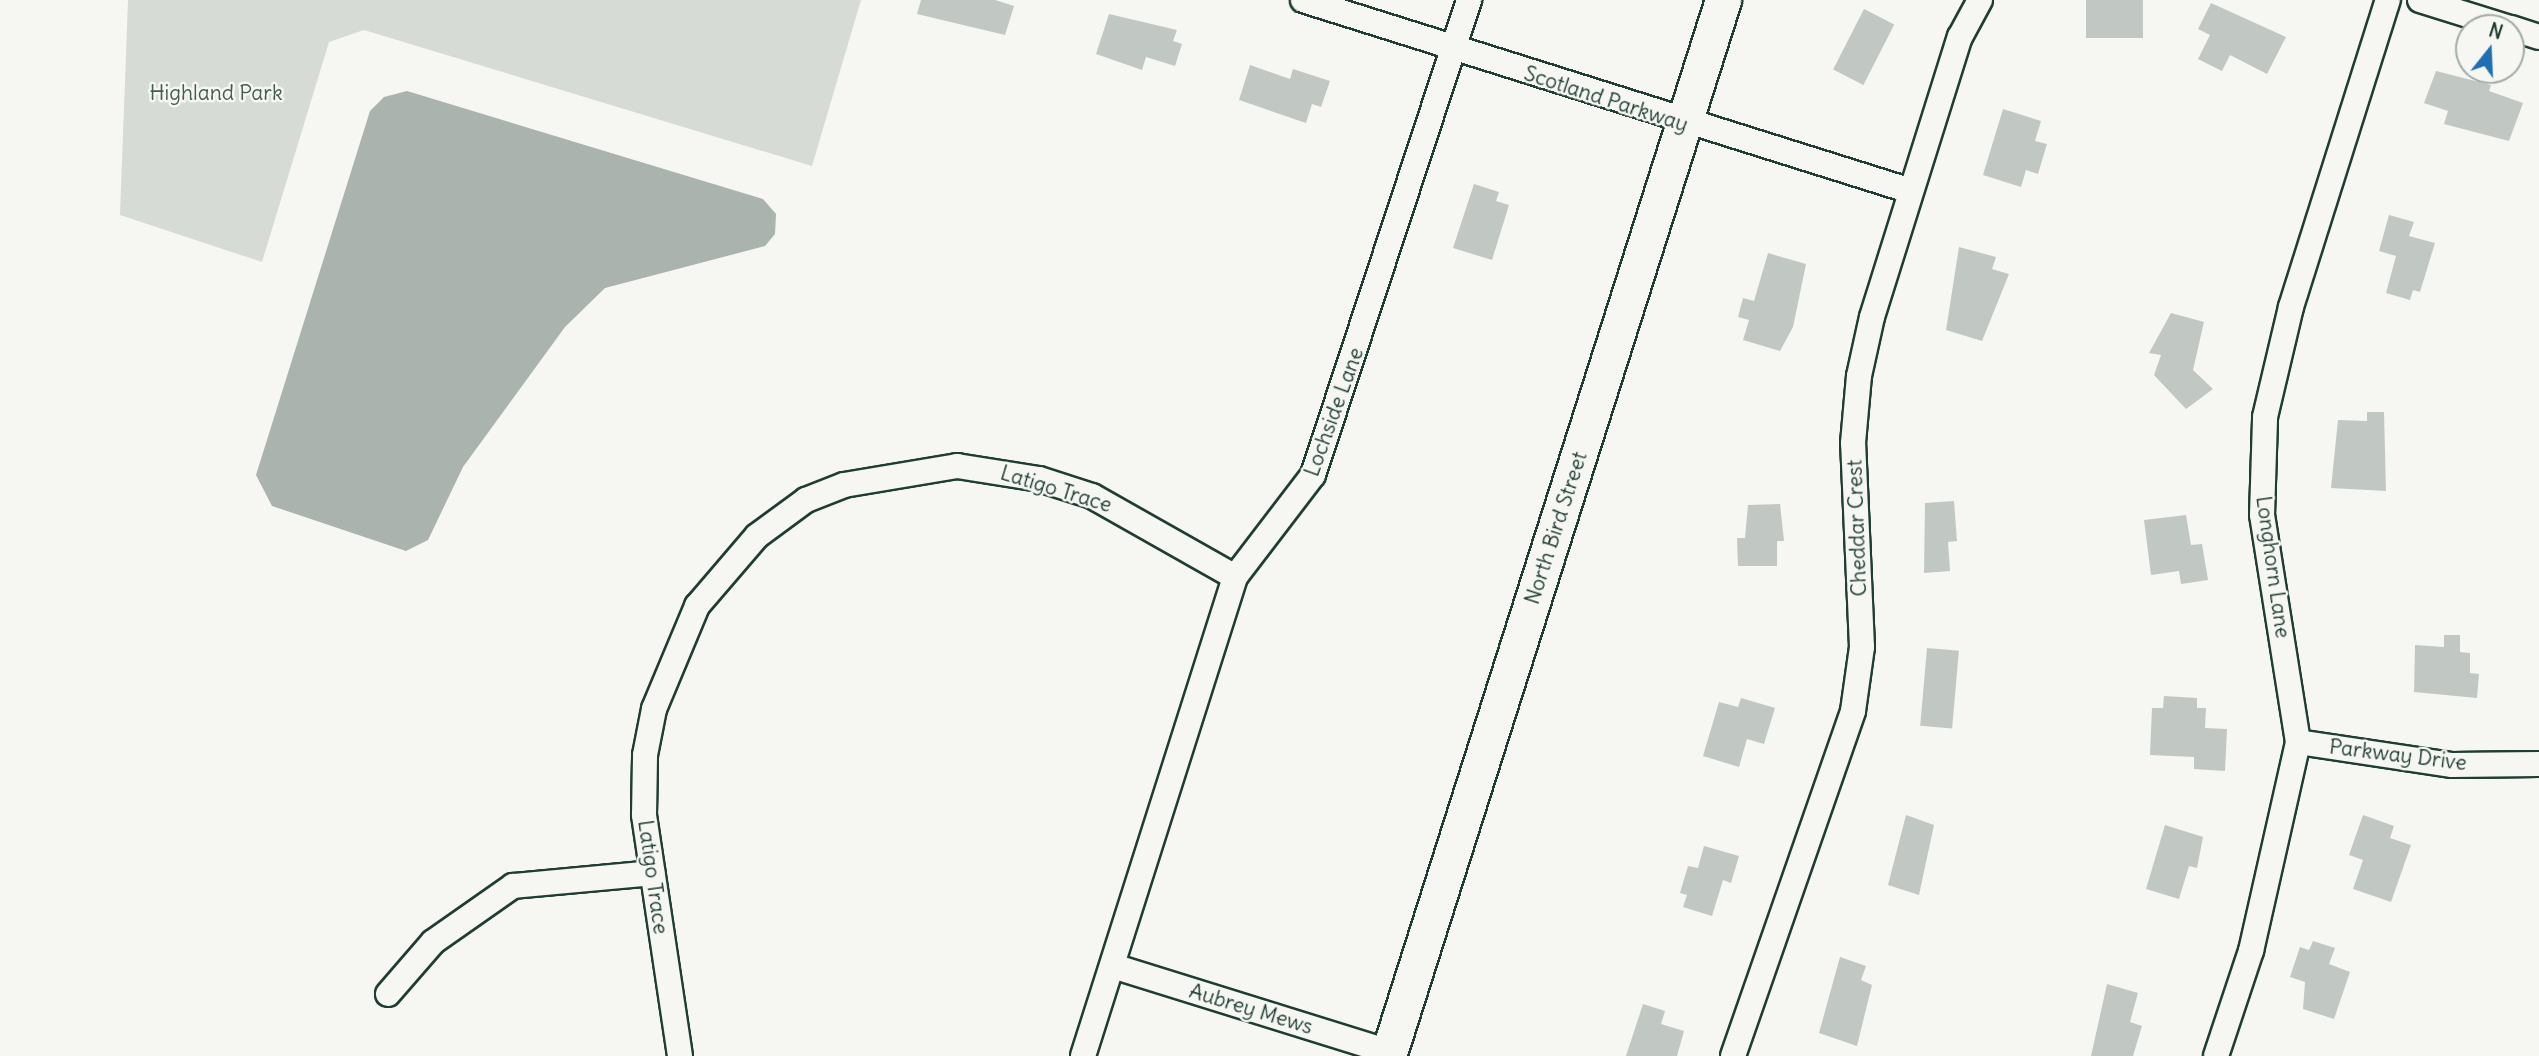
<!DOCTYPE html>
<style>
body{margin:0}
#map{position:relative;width:2539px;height:1056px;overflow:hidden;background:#f6f6f2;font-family:Delius,sans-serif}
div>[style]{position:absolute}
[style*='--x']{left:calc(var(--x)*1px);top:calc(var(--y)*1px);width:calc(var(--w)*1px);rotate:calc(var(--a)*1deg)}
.green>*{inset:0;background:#d6dbd6}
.water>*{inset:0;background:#aab3ae}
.building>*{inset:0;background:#c1c8c3;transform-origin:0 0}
.roads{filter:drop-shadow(2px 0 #1f3d34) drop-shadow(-2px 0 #1f3d34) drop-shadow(0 2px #1f3d34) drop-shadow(0 -2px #1f3d34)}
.street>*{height:24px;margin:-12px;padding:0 12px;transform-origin:12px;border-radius:12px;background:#f6f6f2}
.secondary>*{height:35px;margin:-17.5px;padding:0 17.5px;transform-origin:17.5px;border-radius:17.5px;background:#f6f6f2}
span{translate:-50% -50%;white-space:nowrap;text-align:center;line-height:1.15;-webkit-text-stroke:5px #f6f6f2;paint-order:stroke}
.park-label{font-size:21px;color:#445d54}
.street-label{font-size:21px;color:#1f3d34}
.north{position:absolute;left:2455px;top:14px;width:70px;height:70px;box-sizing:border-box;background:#f6f6f2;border:2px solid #a0aca6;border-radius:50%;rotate:18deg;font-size:19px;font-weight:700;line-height:28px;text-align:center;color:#1f3d34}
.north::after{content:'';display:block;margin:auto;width:24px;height:32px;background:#1f6fb2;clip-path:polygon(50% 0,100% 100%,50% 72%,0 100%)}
</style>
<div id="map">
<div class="green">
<i style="clip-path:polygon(128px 0,861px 0,812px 166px,364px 30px,329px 42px,262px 262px,120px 215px)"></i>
</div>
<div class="water">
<i style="clip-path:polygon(407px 91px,763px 199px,776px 214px,775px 234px,765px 246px,605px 288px,565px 327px,463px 467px,428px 540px,406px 551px,272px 506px,256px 475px,370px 111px,384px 97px)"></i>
</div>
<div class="building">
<i style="clip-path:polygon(921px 0,995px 0,1014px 6px,1005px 35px,917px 14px)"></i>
<i style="left:2086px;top:0;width:57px;height:38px"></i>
<i style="clip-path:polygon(2211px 3px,2286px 37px,2267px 74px,2230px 55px,2222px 71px,2198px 59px,2210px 35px,2198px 29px)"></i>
<i style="left:1864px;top:9px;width:34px;height:68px;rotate:27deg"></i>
<i style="clip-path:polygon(1109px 14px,1177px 30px,1173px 41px,1182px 44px,1175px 66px,1146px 57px,1142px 70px,1096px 54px)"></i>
<i style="clip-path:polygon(1250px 65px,1290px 79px,1293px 69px,1330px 81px,1321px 107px,1312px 104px,1306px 123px,1239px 100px)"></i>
<i style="clip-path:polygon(2436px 71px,2491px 85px,2489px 91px,2523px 103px,2509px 141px,2444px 124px,2448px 111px,2424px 103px)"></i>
<i style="clip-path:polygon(2003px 109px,2041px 121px,2035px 141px,2047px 144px,2038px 174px,2026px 170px,2021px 187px,1983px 175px)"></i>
<i style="clip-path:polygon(1474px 184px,1499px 192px,1496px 201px,1509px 205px,1492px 260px,1453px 248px)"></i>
<i style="clip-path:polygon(2389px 215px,2414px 222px,2409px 236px,2435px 243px,2420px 292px,2413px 290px,2410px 300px,2386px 293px,2396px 256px,2379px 251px)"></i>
<i style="clip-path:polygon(1959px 247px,1996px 257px,1992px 269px,2009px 274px,1982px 341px,1946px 330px)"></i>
<i style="clip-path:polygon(1768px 253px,1806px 264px,1793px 327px,1780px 351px,1743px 340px,1749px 320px,1738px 317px,1743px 298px,1754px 301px)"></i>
<i style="clip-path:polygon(2171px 313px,2204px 322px,2193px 370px,2213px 389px,2186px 409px,2154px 375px,2161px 355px,2149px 353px)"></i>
<i style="clip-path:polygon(2367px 412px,2384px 412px,2386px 491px,2331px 488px,2338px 420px,2367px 421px)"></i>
<i style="clip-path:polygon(1954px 501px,1957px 541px,1948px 542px,1950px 571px,1924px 573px,1925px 503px)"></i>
<i style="clip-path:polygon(1780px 504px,1784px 541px,1777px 541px,1777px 566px,1738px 566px,1737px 538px,1745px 538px,1748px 505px)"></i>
<i style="clip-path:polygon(2186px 515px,2191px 545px,2202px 544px,2208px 580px,2181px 584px,2179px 571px,2151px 575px,2144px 520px)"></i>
<i style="clip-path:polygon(2444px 635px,2460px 635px,2460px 652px,2470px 653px,2470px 673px,2479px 674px,2477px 698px,2414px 692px,2415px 645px,2444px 647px)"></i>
<i style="left:1927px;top:648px;width:32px;height:78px;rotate:5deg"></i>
<i style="clip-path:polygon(2164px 696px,2197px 698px,2197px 708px,2206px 708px,2205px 728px,2227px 729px,2225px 771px,2194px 769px,2194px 757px,2150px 755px,2152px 708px,2163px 708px)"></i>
<i style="clip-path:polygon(1741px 698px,1775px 708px,1764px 744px,1747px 739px,1739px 767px,1703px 756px,1719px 702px,1738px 707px)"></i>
<i style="clip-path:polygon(1906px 815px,1934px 825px,1919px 895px,1888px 885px)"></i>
<i style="clip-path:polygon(2363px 815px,2394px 826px,2390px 838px,2411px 845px,2391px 902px,2353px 889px,2363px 860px,2349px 855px)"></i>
<i style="clip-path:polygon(2165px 825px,2203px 837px,2197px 868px,2189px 866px,2179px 899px,2146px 889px)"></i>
<i style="clip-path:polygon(1704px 846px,1739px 856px,1731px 883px,1723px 880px,1712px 916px,1683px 907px,1687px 895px,1680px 893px,1688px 866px,1698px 868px)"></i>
<i style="clip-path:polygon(2313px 941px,2335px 948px,2329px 964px,2350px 972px,2334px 1019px,2303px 1009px,2305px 982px,2290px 977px,2300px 947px,2309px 950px)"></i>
<i style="clip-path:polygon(1840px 957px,1866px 966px,1861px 980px,1872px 985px,1857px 1046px,1819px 1033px)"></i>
<i style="clip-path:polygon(2107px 984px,2138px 993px,2130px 1022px,2142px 1026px,2133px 1056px,2091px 1056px)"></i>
<i style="clip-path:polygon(1643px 1004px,1665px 1011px,1661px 1024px,1684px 1031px,1677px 1056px,1626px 1056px)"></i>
</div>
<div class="roads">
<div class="street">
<i style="--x:1303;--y:0;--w:637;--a:17.44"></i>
<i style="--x:2420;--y:0;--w:94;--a:17.3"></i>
<i style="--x:2511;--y:28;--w:29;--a:18"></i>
<i style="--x:2298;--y:742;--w:156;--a:8.5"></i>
<i style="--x:2452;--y:765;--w:87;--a:-0.7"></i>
<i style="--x:1113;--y:966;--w:289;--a:17.3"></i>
<i style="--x:388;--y:994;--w:69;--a:-49.1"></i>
<i style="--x:433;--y:942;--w:98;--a:-35"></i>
<i style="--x:513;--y:886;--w:140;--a:-5.3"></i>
<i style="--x:680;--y:1056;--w:244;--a:-98.5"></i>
<i style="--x:644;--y:815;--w:60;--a:-89"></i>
<i style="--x:645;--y:755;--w:47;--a:-78.9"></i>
<i style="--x:654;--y:709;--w:112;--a:-67.3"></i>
<i style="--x:697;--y:606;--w:92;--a:-49.4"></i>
<i style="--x:757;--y:536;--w:61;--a:-36.3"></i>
<i style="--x:806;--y:500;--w:41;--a:-21.5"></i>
<i style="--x:844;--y:485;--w:115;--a:-9.5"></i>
<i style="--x:957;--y:466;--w:83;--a:9"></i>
<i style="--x:1039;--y:479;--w:56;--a:17.8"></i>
<i style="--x:1092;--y:496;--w:164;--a:29.5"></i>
<i style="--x:1083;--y:1056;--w:503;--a:-72.39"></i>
<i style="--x:1235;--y:577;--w:128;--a:-52.6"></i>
<i style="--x:1313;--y:475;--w:500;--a:-71.8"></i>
<i style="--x:1733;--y:1056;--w:365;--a:-70.8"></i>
<i style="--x:1853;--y:711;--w:65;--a:-82"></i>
<i style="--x:1862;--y:647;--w:204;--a:-92.5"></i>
<i style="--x:1853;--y:443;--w:67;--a:-84.9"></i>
<i style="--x:1859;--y:376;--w:60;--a:-77.6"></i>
<i style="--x:1872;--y:317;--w:294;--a:-72.6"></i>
<i style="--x:1960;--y:37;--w:42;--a:-61.6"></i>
<i style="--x:2216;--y:1056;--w:111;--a:-71.6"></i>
<i style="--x:2251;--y:951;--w:214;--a:-77.3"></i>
<i style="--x:2298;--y:742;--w:230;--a:-99"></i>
<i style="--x:2262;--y:515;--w:98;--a:-88.2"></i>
<i style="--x:2265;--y:417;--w:113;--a:-76.7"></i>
<i style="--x:2291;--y:307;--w:322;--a:-72.5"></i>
</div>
<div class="secondary">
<i style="--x:1388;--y:1056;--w:1108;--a:-72.4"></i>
</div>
</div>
<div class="park-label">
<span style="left:216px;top:93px">Highland Park</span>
</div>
<div class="street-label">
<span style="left:1606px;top:99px;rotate:18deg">Scotland Parkway</span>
<span style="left:1334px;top:412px;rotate:-70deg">Lochside Lane</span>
<span style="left:1056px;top:489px;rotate:17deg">Latigo Trace</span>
<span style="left:1556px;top:528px;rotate:-72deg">North Bird Street</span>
<span style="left:1857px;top:528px;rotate:-92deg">Cheddar Crest</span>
<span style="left:2273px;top:567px;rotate:82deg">Longhorn Lane</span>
<span style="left:2398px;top:755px;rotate:7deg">Parkway Drive</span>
<span style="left:653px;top:877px;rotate:82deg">Latigo Trace</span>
<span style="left:1251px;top:1009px;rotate:17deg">Aubrey Mews</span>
</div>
<div class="north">N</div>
</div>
